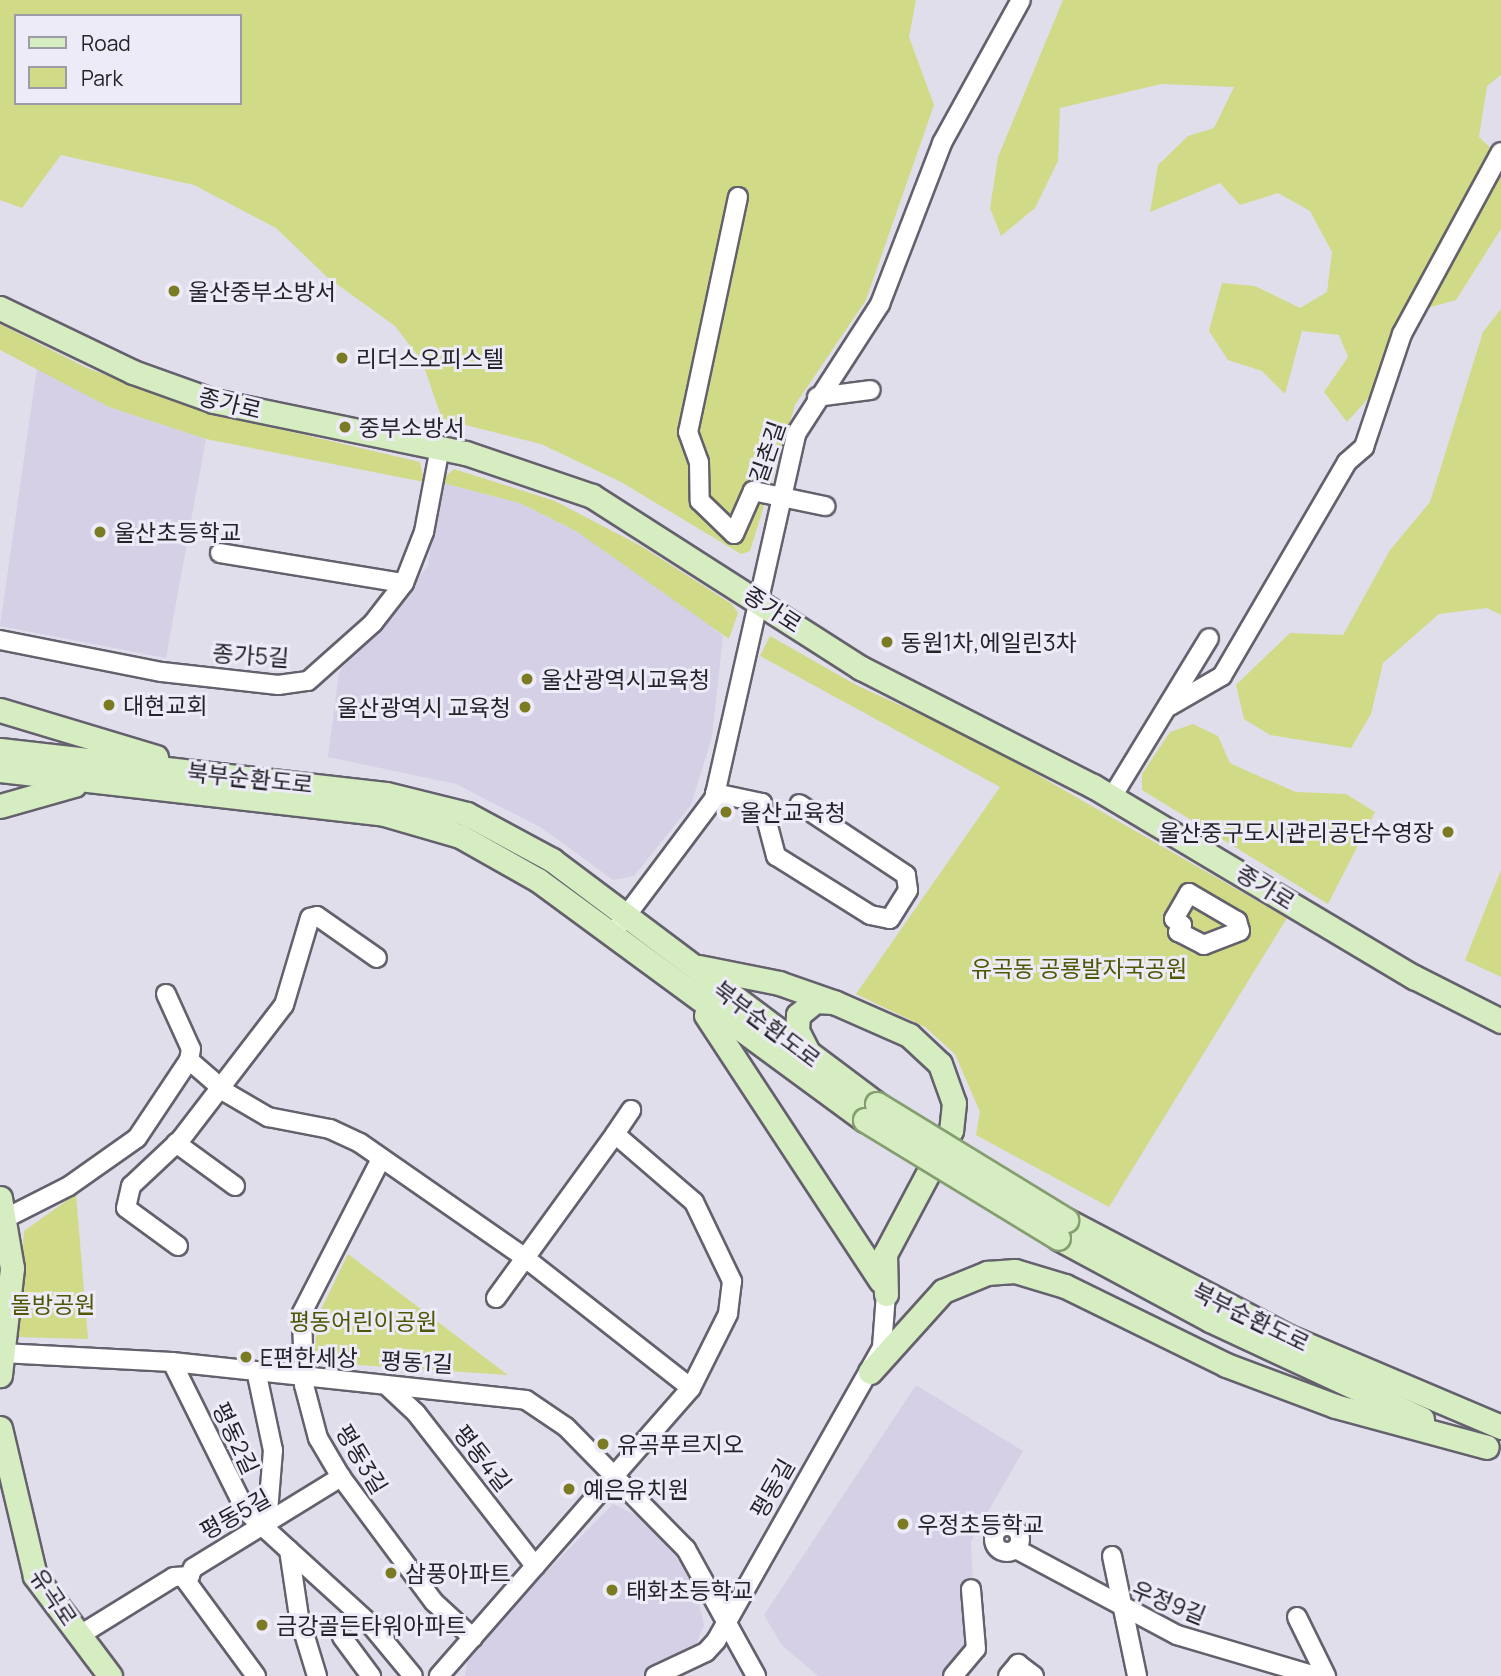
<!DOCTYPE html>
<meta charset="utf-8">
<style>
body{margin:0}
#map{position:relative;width:1501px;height:1676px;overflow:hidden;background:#e1deec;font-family:Manrope,"Noto Sans KR",sans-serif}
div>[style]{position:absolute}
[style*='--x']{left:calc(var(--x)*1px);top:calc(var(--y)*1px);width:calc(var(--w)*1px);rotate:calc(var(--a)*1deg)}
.built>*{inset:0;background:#d5d0e5}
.green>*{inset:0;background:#d1da86}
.roads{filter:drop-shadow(2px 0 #64616d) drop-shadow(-2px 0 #64616d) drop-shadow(0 2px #64616d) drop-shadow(0 -2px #64616d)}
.minor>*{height:18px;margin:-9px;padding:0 9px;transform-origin:9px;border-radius:9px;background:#fff}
.minor>.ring{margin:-9px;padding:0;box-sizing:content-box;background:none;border:18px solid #fff;border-radius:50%}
.major>*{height:23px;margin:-11.5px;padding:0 11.5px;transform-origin:11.5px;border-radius:11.5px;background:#d5edc0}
.bridges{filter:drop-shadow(2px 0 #859e70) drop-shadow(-2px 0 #859e70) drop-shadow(0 2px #859e70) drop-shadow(0 -2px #859e70)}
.major-bridge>*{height:23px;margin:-11.5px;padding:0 11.5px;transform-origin:11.5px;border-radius:11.5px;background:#d5edc0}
.dots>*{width:19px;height:19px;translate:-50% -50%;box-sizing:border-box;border:4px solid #eeebf9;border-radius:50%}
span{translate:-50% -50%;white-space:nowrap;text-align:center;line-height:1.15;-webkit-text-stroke:6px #eeebf9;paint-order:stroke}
.poi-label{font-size:23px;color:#242328}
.left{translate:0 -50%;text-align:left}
.right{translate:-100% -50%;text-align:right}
.street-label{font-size:23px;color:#242328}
.park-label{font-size:23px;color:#515603}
.legend{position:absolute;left:14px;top:14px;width:228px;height:91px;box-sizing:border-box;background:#eeebf9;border:2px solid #9d9ba5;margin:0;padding:9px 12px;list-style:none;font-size:21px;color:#242328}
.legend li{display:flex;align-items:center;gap:14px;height:35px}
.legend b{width:35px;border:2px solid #9d9ba5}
</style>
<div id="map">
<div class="built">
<i style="clip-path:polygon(37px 368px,109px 407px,206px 439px,166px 658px,0 626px)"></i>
<i style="clip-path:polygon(439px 482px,520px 503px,576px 531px,641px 571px,723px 636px,712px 737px,691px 805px,634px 876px,613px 880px,542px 828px,456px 784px,328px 757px,339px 672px,428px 566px)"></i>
<i style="clip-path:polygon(916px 1385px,1023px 1451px,971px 1541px,976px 1649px,953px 1676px,818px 1676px,781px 1644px,764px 1615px)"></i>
<i style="clip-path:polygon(613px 1504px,642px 1518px,693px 1577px,704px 1625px,690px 1659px,655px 1676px,465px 1676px,469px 1650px)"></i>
</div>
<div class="green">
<i style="clip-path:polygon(evenodd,0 0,916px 0,909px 37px,934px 105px,866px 300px,795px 405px,750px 551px,741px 554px,621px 482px,541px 444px,442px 419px,422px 361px,395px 326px,327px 277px,276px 228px,194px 185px,61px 155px,22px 208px,0 200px,0 0,16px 16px,240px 16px,240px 103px,16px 103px,16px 16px)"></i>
<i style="clip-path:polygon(1063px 0,1501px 0,1501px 75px,1487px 86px,1479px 137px,1501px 158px,1501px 229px,1456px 300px,1431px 307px,1401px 330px,1373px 393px,1347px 422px,1324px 392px,1348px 357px,1339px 335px,1302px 331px,1285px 394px,1262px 371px,1228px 360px,1209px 331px,1222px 283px,1255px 286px,1300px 308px,1327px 292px,1332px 252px,1310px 211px,1278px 193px,1240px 205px,1220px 183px,1150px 212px,1158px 165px,1188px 136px,1214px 128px,1234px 87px,1161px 84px,1060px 108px,1058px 161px,1035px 208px,1001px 236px,990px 208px,998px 157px)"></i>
<i style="clip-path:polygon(1501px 309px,1501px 615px,1487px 608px,1439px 614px,1383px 663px,1371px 714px,1351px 748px,1270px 735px,1244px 719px,1236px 685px,1290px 633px,1343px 635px,1390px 550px,1430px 502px,1483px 332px)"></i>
<i style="clip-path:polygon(0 324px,87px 368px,211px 413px,420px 462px,424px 482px,206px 439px,109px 407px,0 350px)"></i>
<i style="clip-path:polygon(454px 469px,555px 501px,641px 546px,732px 604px,738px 613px,729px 639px,576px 531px,520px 503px,439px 482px)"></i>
<i style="clip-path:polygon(770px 636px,858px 686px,977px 740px,1287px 918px,1109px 1207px,976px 1135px,980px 1112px,955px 1054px,925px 1027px,856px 994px,1000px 787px,760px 656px)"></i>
<i style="clip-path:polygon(1193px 724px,1218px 736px,1230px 763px,1247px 771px,1296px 792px,1346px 794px,1375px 812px,1328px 904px,1142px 790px,1142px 774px,1170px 732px)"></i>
<i style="clip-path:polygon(1501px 870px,1501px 977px,1465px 960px)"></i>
<i style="clip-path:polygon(76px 1194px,88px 1339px,16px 1337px,24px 1231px)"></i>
<i style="clip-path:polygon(348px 1254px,508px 1375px,314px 1362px,318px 1316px)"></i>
</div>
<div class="roads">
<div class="minor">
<i style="--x:738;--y:197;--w:240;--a:102"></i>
<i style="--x:688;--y:432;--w:32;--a:70"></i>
<i style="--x:699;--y:462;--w:39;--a:89"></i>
<i style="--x:700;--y:501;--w:47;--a:44.1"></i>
<i style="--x:734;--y:534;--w:47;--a:-66.2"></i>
<i style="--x:753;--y:491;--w:74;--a:11.8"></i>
<i style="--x:817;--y:397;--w:54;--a:-7.4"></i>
<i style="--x:220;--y:553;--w:186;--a:9.3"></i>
<i style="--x:0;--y:640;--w:165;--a:11.2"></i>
<i style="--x:162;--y:672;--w:117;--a:6.4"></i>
<i style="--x:278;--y:685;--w:30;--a:-8"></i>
<i style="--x:308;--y:681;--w:87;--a:-41.7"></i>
<i style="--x:373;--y:623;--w:51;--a:-52.2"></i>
<i style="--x:404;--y:583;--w:55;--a:-68.6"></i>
<i style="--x:424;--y:532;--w:86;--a:-79.3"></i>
<i style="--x:1170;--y:706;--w:60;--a:-30"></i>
<i style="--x:1222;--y:676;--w:248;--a:-59.7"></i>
<i style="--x:1347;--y:462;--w:23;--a:-41"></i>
<i style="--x:1364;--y:447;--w:119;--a:-71.4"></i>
<i style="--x:1402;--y:334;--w:207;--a:-61.5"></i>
<i style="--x:715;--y:793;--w:48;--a:12"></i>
<i style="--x:762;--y:803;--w:55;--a:75.2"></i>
<i style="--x:776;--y:856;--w:111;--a:32.1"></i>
<i style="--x:870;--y:915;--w:20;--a:11"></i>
<i style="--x:890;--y:919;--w:34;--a:-58"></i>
<i style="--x:908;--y:890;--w:15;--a:-98"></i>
<i style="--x:906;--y:875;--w:128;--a:-146.4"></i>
<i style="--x:1112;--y:797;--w:186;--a:-58.6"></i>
<i style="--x:1189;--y:893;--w:56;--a:30.3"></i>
<i style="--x:1237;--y:921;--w:10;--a:73"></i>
<i style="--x:1240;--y:931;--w:39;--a:159"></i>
<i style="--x:1204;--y:945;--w:29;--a:-153"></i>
<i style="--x:1178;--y:932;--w:8;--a:-60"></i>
<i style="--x:1182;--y:925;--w:10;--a:-143"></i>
<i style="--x:1174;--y:919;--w:30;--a:-60"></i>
<i style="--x:620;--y:924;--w:156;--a:-53.1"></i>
<i style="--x:714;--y:799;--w:374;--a:-77.3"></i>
<i style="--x:796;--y:434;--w:155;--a:-57.1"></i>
<i style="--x:880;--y:304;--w:173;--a:-68.9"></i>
<i style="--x:942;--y:143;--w:163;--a:-61.1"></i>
<i style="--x:166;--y:994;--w:60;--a:65.6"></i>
<i style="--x:191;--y:1049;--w:11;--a:100"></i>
<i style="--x:189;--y:1060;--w:50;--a:41"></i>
<i style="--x:227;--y:1093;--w:48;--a:30.3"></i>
<i style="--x:268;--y:1117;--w:63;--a:11"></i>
<i style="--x:330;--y:1129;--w:33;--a:25"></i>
<i style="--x:360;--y:1143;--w:200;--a:34.8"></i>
<i style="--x:524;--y:1257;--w:212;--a:38.1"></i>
<i style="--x:691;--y:1388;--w:383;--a:131.2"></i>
<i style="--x:615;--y:1134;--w:29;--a:-56"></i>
<i style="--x:176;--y:1143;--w:73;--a:36.1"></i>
<i style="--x:381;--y:1159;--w:173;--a:117.2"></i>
<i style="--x:302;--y:1313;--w:72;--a:88.4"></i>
<i style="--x:304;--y:1385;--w:55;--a:75.2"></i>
<i style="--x:318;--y:1438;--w:45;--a:59.5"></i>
<i style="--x:341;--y:1477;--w:156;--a:53.4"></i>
<i style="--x:434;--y:1602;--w:53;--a:42.7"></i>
<i style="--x:8;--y:1217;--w:68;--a:-26.9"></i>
<i style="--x:69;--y:1186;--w:83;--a:-35.2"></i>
<i style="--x:137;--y:1138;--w:94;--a:-56.3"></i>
<i style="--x:178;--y:1246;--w:64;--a:-143.8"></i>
<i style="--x:126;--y:1208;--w:23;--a:-77"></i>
<i style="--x:131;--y:1186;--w:69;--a:-43.2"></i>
<i style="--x:181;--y:1139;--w:169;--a:-52.5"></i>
<i style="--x:284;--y:1005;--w:91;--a:-73.4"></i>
<i style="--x:310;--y:918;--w:7;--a:-16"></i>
<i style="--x:317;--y:916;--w:73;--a:35"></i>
<i style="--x:496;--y:1298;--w:203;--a:-54"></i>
<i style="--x:615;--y:1134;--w:104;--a:40.7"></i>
<i style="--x:694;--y:1202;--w:88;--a:64.3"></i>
<i style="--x:732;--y:1281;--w:33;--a:97"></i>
<i style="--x:728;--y:1314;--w:83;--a:116.6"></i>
<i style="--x:2;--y:1353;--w:170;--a:3"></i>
<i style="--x:172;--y:1362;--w:356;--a:6.1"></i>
<i style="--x:526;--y:1400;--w:48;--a:34"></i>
<i style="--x:566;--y:1427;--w:171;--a:45.5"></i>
<i style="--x:686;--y:1549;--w:145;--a:61.1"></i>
<i style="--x:172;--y:1362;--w:166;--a:63.6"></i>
<i style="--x:246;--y:1511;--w:168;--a:42.3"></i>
<i style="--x:370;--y:1624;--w:67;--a:50.4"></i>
<i style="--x:257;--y:1375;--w:77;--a:78"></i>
<i style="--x:273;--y:1450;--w:74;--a:94.6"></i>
<i style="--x:386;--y:1385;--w:41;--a:43"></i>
<i style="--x:416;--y:1413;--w:194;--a:52.1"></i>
<i class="ring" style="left:994px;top:1526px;width:8px;height:8px"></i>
<i style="--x:1016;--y:1549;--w:183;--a:28.1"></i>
<i style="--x:1177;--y:1635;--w:144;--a:16.5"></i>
<i style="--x:289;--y:1550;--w:68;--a:81.5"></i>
<i style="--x:299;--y:1617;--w:62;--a:73"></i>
<i style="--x:1112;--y:1556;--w:123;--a:78.2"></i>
<i style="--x:1297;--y:1617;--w:66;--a:63.8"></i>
<i style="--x:80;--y:1635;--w:110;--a:-31.7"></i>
<i style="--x:174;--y:1577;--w:16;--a:-4"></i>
<i style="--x:342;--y:1637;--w:49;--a:53.4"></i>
<i style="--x:256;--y:1676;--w:117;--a:-126.3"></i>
<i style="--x:187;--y:1582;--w:15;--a:-67"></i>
<i style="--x:193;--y:1568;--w:174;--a:-31.6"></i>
<i style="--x:655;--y:1676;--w:56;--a:-25.2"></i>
<i style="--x:706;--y:1652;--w:15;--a:-48"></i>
<i style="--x:716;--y:1641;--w:338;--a:-60.5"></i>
<i style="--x:882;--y:1347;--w:53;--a:-85.7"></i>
<i style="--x:953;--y:1676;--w:35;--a:-50"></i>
<i style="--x:976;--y:1649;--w:60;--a:-94.8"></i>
<i style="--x:1008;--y:1676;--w:16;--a:-50"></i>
<i style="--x:1018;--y:1664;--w:20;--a:37"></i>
</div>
<div class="major">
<i style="--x:0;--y:308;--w:148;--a:25.7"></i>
<i style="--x:133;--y:372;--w:86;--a:19.7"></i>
<i style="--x:214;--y:401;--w:257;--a:11.7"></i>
<i style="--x:466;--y:453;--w:133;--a:18.8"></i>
<i style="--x:592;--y:496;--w:319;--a:32.6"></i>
<i style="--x:861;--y:668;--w:260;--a:27"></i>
<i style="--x:1093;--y:786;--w:374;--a:30.8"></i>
<i style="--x:1414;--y:977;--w:97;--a:26.8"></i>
<i style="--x:0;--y:710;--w:163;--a:16.8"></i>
<i style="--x:0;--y:750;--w:388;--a:6.5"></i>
<i style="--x:386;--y:794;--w:83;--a:13.9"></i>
<i style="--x:467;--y:814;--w:97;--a:28.4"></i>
<i style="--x:552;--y:860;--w:406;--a:36.9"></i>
<i style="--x:0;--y:770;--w:387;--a:6.5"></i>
<i style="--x:384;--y:814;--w:79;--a:16.1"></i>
<i style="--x:460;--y:836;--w:90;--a:29.4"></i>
<i style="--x:538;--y:880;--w:406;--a:36.3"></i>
<i style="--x:0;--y:806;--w:77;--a:-15.8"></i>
<i style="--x:699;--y:967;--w:82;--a:11.3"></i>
<i style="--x:779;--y:983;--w:60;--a:19.3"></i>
<i style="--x:836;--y:1003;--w:80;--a:23.7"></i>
<i style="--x:909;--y:1035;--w:42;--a:43.1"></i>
<i style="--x:940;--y:1064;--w:41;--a:70.3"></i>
<i style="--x:954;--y:1103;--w:27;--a:96"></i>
<i style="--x:951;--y:1130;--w:140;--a:118"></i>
<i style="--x:885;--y:1254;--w:40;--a:88.6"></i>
<i style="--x:706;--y:1015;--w:318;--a:56.7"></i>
<i style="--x:808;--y:1052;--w:25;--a:-117"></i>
<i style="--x:797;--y:1030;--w:15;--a:-86"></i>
<i style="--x:798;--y:1015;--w:22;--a:-39"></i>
<i style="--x:815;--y:1001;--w:18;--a:3"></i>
<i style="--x:0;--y:1198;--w:71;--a:80.3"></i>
<i style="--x:12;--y:1268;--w:108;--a:96.4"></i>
<i style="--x:1066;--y:1220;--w:250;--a:27.7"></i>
<i style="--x:1287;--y:1336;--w:233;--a:23"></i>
<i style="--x:1058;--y:1238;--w:173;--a:28.3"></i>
<i style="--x:1210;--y:1320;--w:234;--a:25"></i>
<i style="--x:870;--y:1372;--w:109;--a:-48"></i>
<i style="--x:943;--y:1291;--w:48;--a:-22.2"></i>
<i style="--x:987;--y:1273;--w:28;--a:-4"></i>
<i style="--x:1015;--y:1271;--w:52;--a:16.7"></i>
<i style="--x:1065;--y:1286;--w:179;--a:26.1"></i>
<i style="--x:1226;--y:1365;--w:116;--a:20.6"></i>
<i style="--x:1335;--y:1406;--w:157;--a:15.1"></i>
<i style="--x:0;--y:1428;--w:152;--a:76.7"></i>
<i style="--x:35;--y:1576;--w:125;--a:53.1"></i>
</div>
</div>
<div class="bridges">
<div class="major-bridge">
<i style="--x:877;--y:1104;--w:222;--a:31.5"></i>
<i style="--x:865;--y:1120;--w:226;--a:31.4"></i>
</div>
</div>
<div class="dots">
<i style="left:174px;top:291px;background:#7b7b23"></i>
<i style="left:342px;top:358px;background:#7b7b23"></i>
<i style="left:345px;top:427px;background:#7b7b23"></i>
<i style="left:100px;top:532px;background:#7b7b23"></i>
<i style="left:887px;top:642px;background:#7b7b23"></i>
<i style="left:527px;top:679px;background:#7b7b23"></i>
<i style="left:109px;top:705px;background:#7b7b23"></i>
<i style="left:525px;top:707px;background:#7b7b23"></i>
<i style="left:726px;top:812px;background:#7b7b23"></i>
<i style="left:1448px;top:832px;background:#7b7b23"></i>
<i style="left:246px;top:1357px;background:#7b7b23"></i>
<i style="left:603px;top:1444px;background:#7b7b23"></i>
<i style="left:569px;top:1489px;background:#7b7b23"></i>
<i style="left:903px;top:1524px;background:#7b7b23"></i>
<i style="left:391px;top:1573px;background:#7b7b23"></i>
<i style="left:612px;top:1590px;background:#7b7b23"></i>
<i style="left:262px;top:1625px;background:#7b7b23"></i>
</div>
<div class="poi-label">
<span class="left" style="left:188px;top:291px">울산중부소방서</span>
<span class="left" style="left:356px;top:358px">리더스오피스텔</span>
<span class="left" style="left:359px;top:427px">중부소방서</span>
<span class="left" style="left:114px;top:532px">울산초등학교</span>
<span class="left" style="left:901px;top:642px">동원1차,에일린3차</span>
<span class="left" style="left:541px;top:679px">울산광역시교육청</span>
<span class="left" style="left:123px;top:705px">대현교회</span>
<span class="right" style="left:511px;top:707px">울산광역시 교육청</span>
<span class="left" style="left:740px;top:812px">울산교육청</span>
<span class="right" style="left:1434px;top:832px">울산중구도시관리공단수영장</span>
<span class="left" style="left:260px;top:1357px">E편한세상</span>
<span class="left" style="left:617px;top:1444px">유곡푸르지오</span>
<span class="left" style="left:583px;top:1489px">예은유치원</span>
<span class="left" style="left:917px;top:1524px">우정초등학교</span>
<span class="left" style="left:405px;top:1573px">삼풍아파트</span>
<span class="left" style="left:626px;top:1590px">태화초등학교</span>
<span class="left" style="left:276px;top:1625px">금강골든타워아파트</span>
</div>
<div class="street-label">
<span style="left:230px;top:403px;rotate:14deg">종가로</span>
<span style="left:767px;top:452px;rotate:-71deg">길촌길</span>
<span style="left:773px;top:609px;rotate:33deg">종가로</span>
<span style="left:251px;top:655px;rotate:4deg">종가5길</span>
<span style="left:250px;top:778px;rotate:6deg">북부순환도로</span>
<span style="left:1266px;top:887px;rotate:32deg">종가로</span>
<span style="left:767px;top:1024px;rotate:37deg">북부순환도로</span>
<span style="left:1251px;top:1317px;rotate:26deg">북부순환도로</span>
<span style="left:417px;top:1362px;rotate:3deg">평동1길</span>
<span style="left:236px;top:1438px;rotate:65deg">평동2길</span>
<span style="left:483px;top:1458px;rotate:52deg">평동4길</span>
<span style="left:362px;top:1459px;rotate:59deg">평동3길</span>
<span style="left:772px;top:1488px;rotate:-60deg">평동길</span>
<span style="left:235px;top:1514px;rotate:-29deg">평동5길</span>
<span style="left:54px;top:1597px;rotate:56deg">유곡로</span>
<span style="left:1169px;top:1602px;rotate:22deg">우정9길</span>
</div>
<div class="park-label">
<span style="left:1079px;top:968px">유곡동 공룡발자국공원</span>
<span style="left:53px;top:1304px">돌방공원</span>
<span style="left:363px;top:1321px">평동어린이공원</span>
</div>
<ul class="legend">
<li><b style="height:9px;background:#d5edc0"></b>Road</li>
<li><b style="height:19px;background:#d1da86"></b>Park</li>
</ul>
</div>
